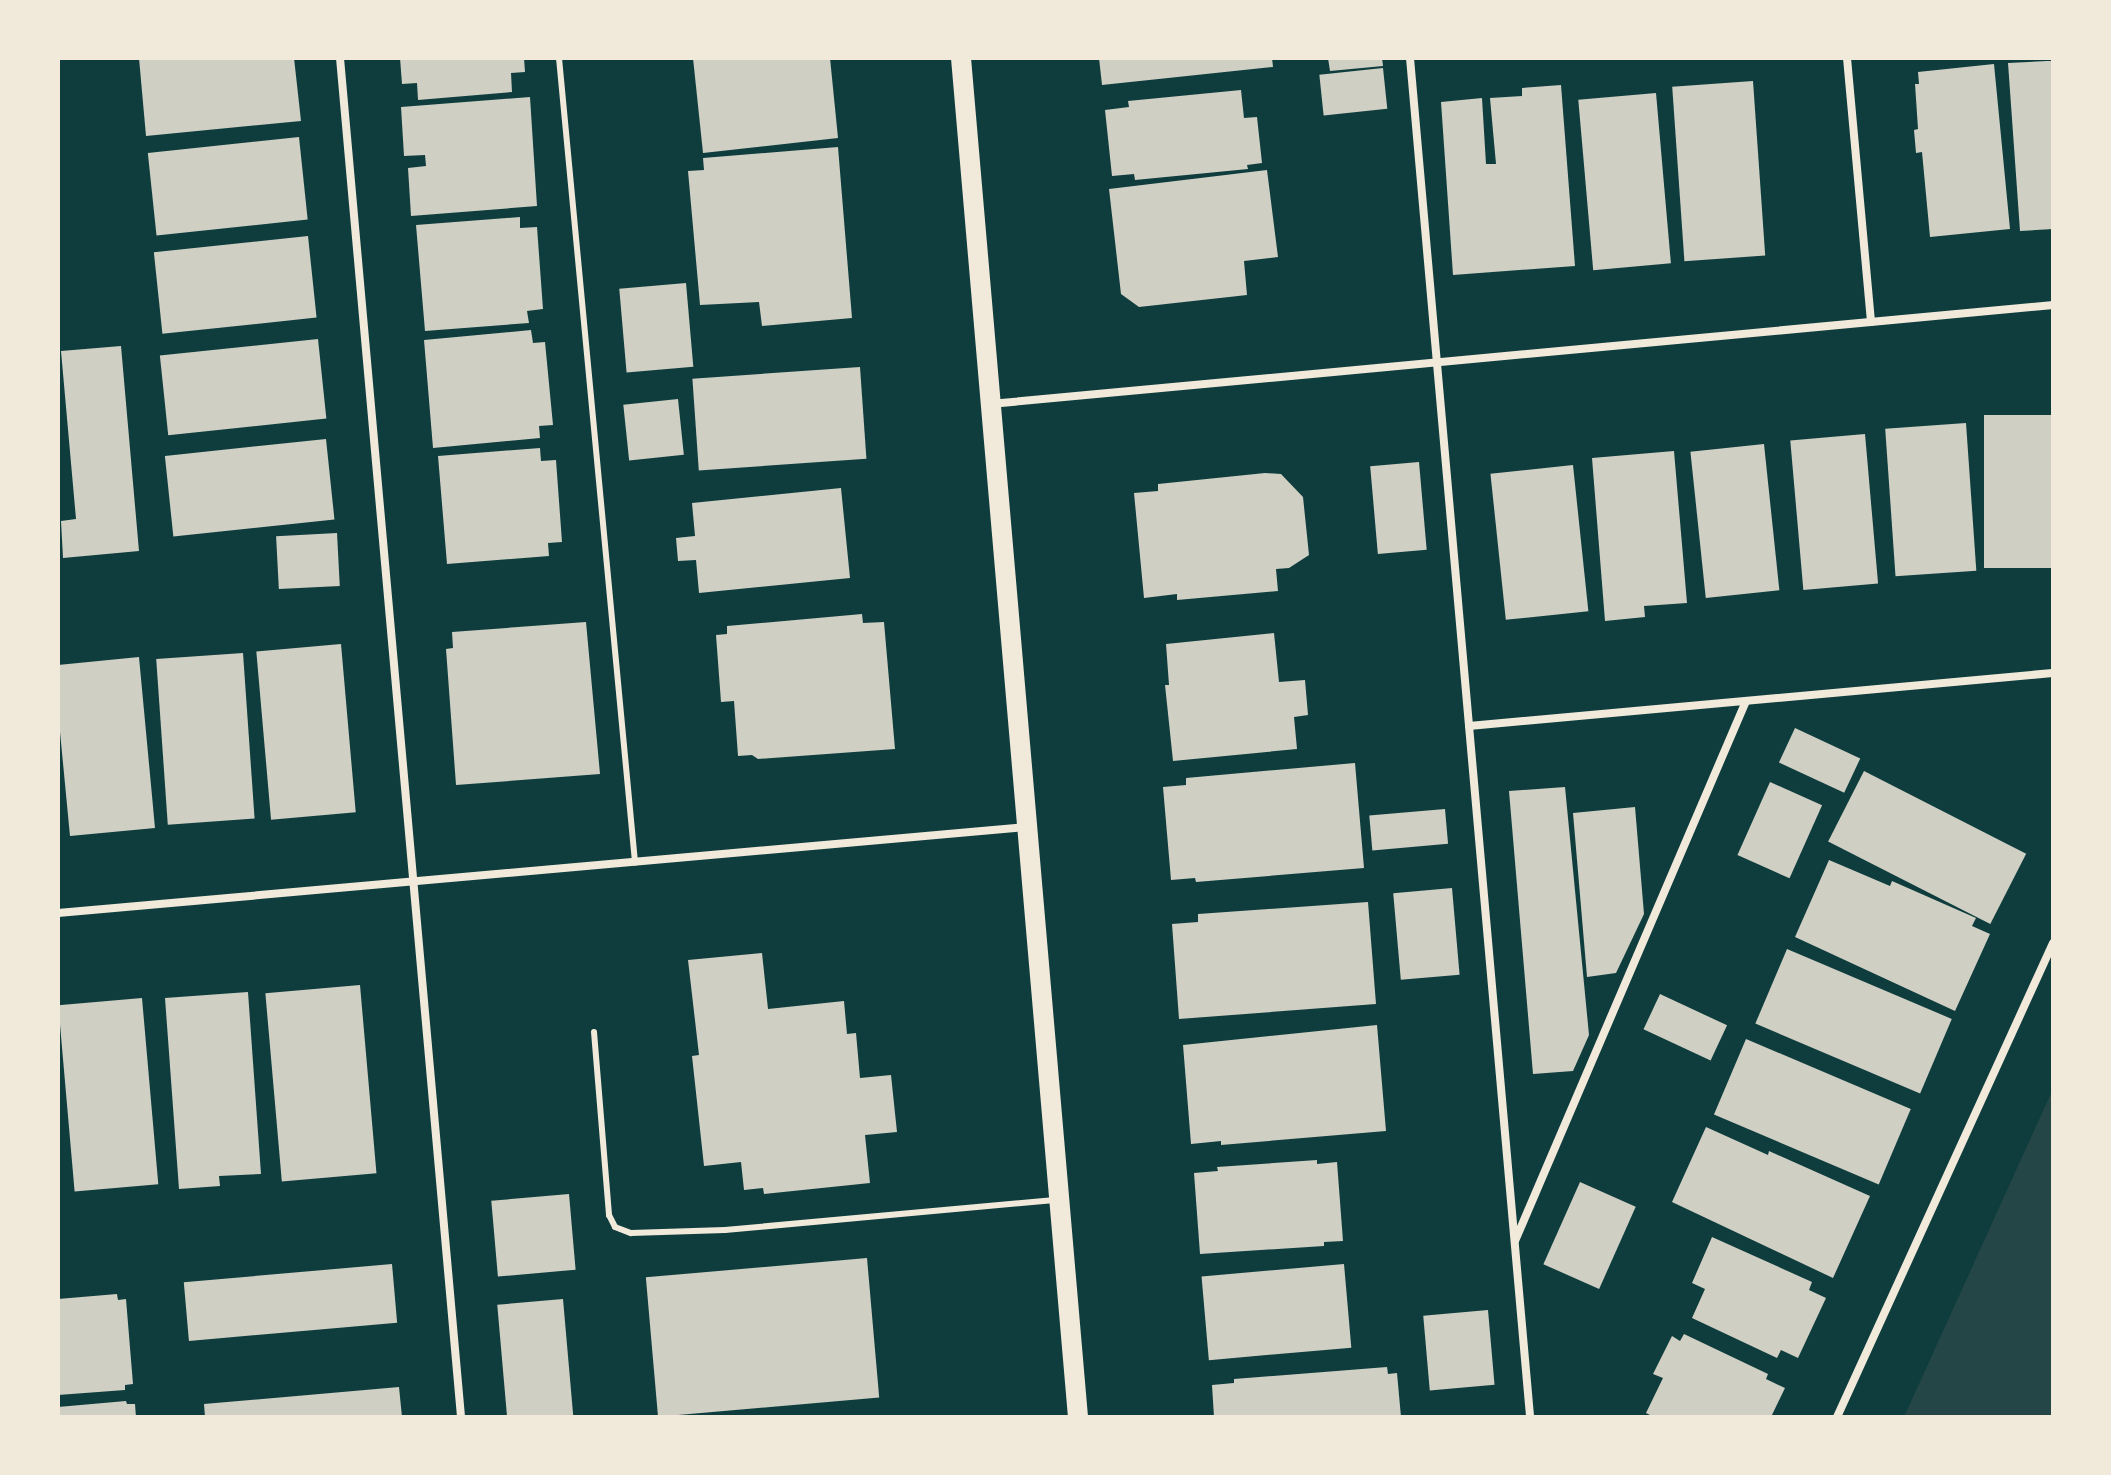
<!DOCTYPE html>
<style>
body{margin:0}
#map{position:relative;width:2111px;height:1475px;overflow:hidden;background:#0f3d3e;font-family:Rubik,sans-serif}
div>[style]{position:absolute}
[style*='--x']{left:calc(var(--x)*1px);top:calc(var(--y)*1px);width:calc(var(--w)*1px);rotate:calc(var(--a)*1deg)}
.green>*{inset:0;background:#244646}
.building>*{inset:0;background:#cfcfc3;transform-origin:0 0}
.service>*{height:6px;margin:-3px;padding:0 3px;transform-origin:3px;border-radius:3px;background:#f1e9da}
.minor>*{height:8px;margin:-4px;padding:0 4px;transform-origin:4px;border-radius:4px;background:#f1e9da}
.primary>*{height:20px;margin:-10px;padding:0 10px;transform-origin:10px;border-radius:10px;background:#f1e9da}
span{translate:-50% -50%;white-space:nowrap;text-align:center;line-height:1.15;-webkit-text-stroke:6px #f1e9da;paint-order:stroke}
.frame{position:absolute;inset:0;border:60px solid #f1e9da;pointer-events:none}
</style>
<div id="map">
<div class="green">
<i style="clip-path:polygon(2053px 1089px,2053px 1417px,1904px 1417px)"></i>
</div>
<div class="building">
<i style="clip-path:polygon(139px 58px,294px 58px,301px 121px,146px 136px)"></i>
<i style="clip-path:polygon(400px 58px,524px 58px,525px 72px,511px 73px,512px 92px,418px 100px,417px 83px,402px 84px)"></i>
<i style="clip-path:polygon(693px 58px,830px 58px,838px 138px,703px 153px)"></i>
<i style="clip-path:polygon(1099px 58px,1272px 58px,1273px 67px,1102px 85px)"></i>
<i style="clip-path:polygon(1328px 58px,1382px 58px,1383px 66px,1330px 71px)"></i>
<i style="clip-path:polygon(2047px 61px,2053px 61px,2053px 229px,2020px 231px,2008px 63px)"></i>
<i style="clip-path:polygon(1994px 64px,2010px 229px,1930px 237px,1922px 152px,1916px 153px,1914px 130px,1918px 129px,1915px 84px,1919px 84px,1918px 72px)"></i>
<i style="left:1383px;top:68px;width:41px;height:64px;rotate:84deg"></i>
<i style="left:1753px;top:81px;width:175px;height:81px;rotate:86deg"></i>
<i style="clip-path:polygon(1561px 85px,1575px 266px,1453px 275px,1441px 102px,1482px 98px,1486px 164px,1496px 164px,1490px 98px,1522px 96px,1522px 88px)"></i>
<i style="clip-path:polygon(1241px 90px,1244px 118px,1257px 117px,1262px 163px,1247px 165px,1248px 169px,1135px 180px,1134px 174px,1112px 176px,1105px 110px,1129px 107px,1128px 101px)"></i>
<i style="left:1656px;top:93px;width:171px;height:78px;rotate:85deg"></i>
<i style="clip-path:polygon(530px 97px,537px 206px,411px 216px,408px 168px,426px 166px,425px 155px,404px 156px,401px 107px)"></i>
<i style="left:299px;top:137px;width:83px;height:152px;rotate:84deg"></i>
<i style="clip-path:polygon(838px 147px,852px 318px,762px 326px,759px 302px,700px 305px,688px 171px,704px 170px,703px 158px)"></i>
<i style="clip-path:polygon(1267px 170px,1278px 257px,1244px 261px,1247px 295px,1139px 307px,1121px 294px,1109px 189px)"></i>
<i style="clip-path:polygon(520px 217px,520px 228px,537px 227px,543px 309px,527px 311px,529px 323px,425px 331px,416px 225px)"></i>
<i style="left:308px;top:236px;width:82px;height:155px;rotate:84deg"></i>
<i style="left:686px;top:283px;width:84px;height:67px;rotate:85deg"></i>
<i style="clip-path:polygon(531px 330px,533px 343px,545px 342px,553px 425px,539px 426px,540px 438px,433px 448px,424px 340px)"></i>
<i style="left:318px;top:339px;width:80px;height:159px;rotate:84deg"></i>
<i style="clip-path:polygon(121px 346px,139px 551px,63px 558px,61px 521px,76px 519px,61px 351px)"></i>
<i style="left:860px;top:367px;width:92px;height:168px;rotate:86deg"></i>
<i style="left:678px;top:399px;width:56px;height:55px;rotate:84deg"></i>
<i style="left:2053px;top:415px;width:153px;height:69px;rotate:90deg"></i>
<i style="left:1966px;top:423px;width:148px;height:81px;rotate:86deg"></i>
<i style="left:1865px;top:434px;width:150px;height:75px;rotate:85deg"></i>
<i style="left:326px;top:439px;width:81px;height:162px;rotate:84deg"></i>
<i style="left:1764px;top:444px;width:147px;height:74px;rotate:84deg"></i>
<i style="clip-path:polygon(540px 448px,541px 461px,556px 460px,562px 542px,548px 543px,549px 556px,447px 564px,438px 456px)"></i>
<i style="clip-path:polygon(1674px 451px,1687px 603px,1644px 606px,1645px 617px,1605px 621px,1592px 458px)"></i>
<i style="left:1419px;top:462px;width:88px;height:49px;rotate:85deg"></i>
<i style="left:1573px;top:465px;width:147px;height:83px;rotate:84deg"></i>
<i style="clip-path:polygon(1265px 473px,1281px 474px,1303px 497px,1309px 555px,1289px 568px,1276px 569px,1278px 591px,1177px 600px,1177px 594px,1144px 598px,1134px 493px,1158px 491px,1158px 484px)"></i>
<i style="clip-path:polygon(841px 488px,850px 578px,699px 593px,696px 560px,678px 561px,676px 538px,695px 536px,692px 503px)"></i>
<i style="left:337px;top:533px;width:53px;height:61px;rotate:87deg"></i>
<i style="clip-path:polygon(862px 614px,863px 623px,884px 622px,895px 749px,758px 759px,752px 755px,738px 756px,734px 701px,721px 702px,716px 635px,727px 634px,727px 626px)"></i>
<i style="clip-path:polygon(586px 622px,600px 774px,456px 785px,446px 649px,453px 648px,452px 632px)"></i>
<i style="clip-path:polygon(1274px 633px,1279px 682px,1305px 680px,1308px 715px,1294px 717px,1297px 749px,1173px 761px,1165px 685px,1169px 685px,1166px 644px)"></i>
<i style="left:341px;top:644px;width:169px;height:85px;rotate:85deg"></i>
<i style="left:243px;top:653px;width:166px;height:87px;rotate:86deg"></i>
<i style="clip-path:polygon(139px 657px,155px 828px,70px 836px,58px 711px,58px 665px)"></i>
<i style="left:1795px;top:728px;width:72px;height:38px;rotate:25deg"></i>
<i style="clip-path:polygon(1355px 763px,1364px 868px,1196px 882px,1195px 878px,1171px 880px,1163px 787px,1186px 785px,1186px 778px)"></i>
<i style="left:1864px;top:771px;width:182px;height:79px;rotate:27deg"></i>
<i style="left:1770px;top:782px;width:57px;height:80px;rotate:24deg"></i>
<i style="clip-path:polygon(1565px 787px,1589px 1035px,1573px 1071px,1533px 1074px,1509px 791px)"></i>
<i style="clip-path:polygon(1635px 807px,1644px 914px,1616px 973px,1587px 977px,1573px 813px)"></i>
<i style="left:1445px;top:809px;width:35px;height:76px;rotate:85deg"></i>
<i style="clip-path:polygon(1829px 860px,1890px 886px,1892px 881px,1976px 918px,1972px 926px,1990px 934px,1955px 1011px,1795px 937px)"></i>
<i style="left:1452px;top:888px;width:87px;height:59px;rotate:85deg"></i>
<i style="clip-path:polygon(1368px 902px,1376px 1004px,1179px 1019px,1172px 924px,1198px 922px,1198px 914px)"></i>
<i style="left:1787px;top:949px;width:179px;height:81px;rotate:23deg"></i>
<i style="clip-path:polygon(762px 953px,768px 1009px,844px 1001px,847px 1034px,856px 1033px,860px 1078px,891px 1075px,897px 1132px,865px 1135px,870px 1183px,764px 1194px,763px 1188px,744px 1190px,741px 1162px,704px 1166px,692px 1056px,699px 1055px,688px 960px)"></i>
<i style="left:360px;top:985px;width:189px;height:95px;rotate:85deg"></i>
<i style="clip-path:polygon(248px 992px,261px 1174px,219px 1176px,220px 1186px,179px 1189px,165px 998px)"></i>
<i style="left:1660px;top:994px;width:74px;height:39px;rotate:25deg"></i>
<i style="left:142px;top:998px;width:187px;height:84px;rotate:85deg"></i>
<i style="clip-path:polygon(1377px 1025px,1386px 1131px,1221px 1145px,1221px 1141px,1191px 1144px,1183px 1045px)"></i>
<i style="left:1746px;top:1039px;width:179px;height:82px;rotate:23deg"></i>
<i style="clip-path:polygon(1706px 1127px,1768px 1155px,1769px 1151px,1870px 1196px,1833px 1278px,1672px 1202px)"></i>
<i style="clip-path:polygon(1317px 1160px,1317px 1164px,1337px 1162px,1343px 1241px,1324px 1242px,1324px 1246px,1200px 1254px,1194px 1173px,1218px 1171px,1217px 1167px)"></i>
<i style="left:1580px;top:1182px;width:61px;height:90px;rotate:24deg"></i>
<i style="left:569px;top:1194px;width:76px;height:78px;rotate:85deg"></i>
<i style="clip-path:polygon(1712px 1237px,1812px 1282px,1809px 1290px,1826px 1298px,1798px 1358px,1781px 1350px,1777px 1358px,1692px 1318px,1705px 1289px,1692px 1283px)"></i>
<i style="left:867px;top:1258px;width:140px;height:222px;rotate:85deg"></i>
<i style="left:392px;top:1264px;width:59px;height:209px;rotate:85deg"></i>
<i style="left:1344px;top:1264px;width:84px;height:143px;rotate:85deg"></i>
<i style="clip-path:polygon(117px 1294px,118px 1300px,126px 1299px,133px 1384px,125px 1385px,125px 1390px,58px 1395px,58px 1299px)"></i>
<i style="left:563px;top:1299px;width:118px;height:66px;rotate:85deg"></i>
<i style="left:1488px;top:1310px;width:75px;height:65px;rotate:85deg"></i>
<i style="clip-path:polygon(1684px 1334px,1768px 1374px,1766px 1379px,1785px 1388px,1771px 1417px,1654px 1417px,1646px 1413px,1663px 1378px,1653px 1374px,1672px 1336px,1680px 1341px)"></i>
<i style="clip-path:polygon(1387px 1367px,1388px 1374px,1397px 1373px,1401px 1417px,1214px 1417px,1212px 1385px,1234px 1383px,1234px 1379px)"></i>
<i style="clip-path:polygon(399px 1387px,402px 1417px,205px 1417px,204px 1404px)"></i>
<i style="clip-path:polygon(126px 1401px,127px 1404px,135px 1404px,136px 1417px,58px 1417px,58px 1407px)"></i>
</div>
<div class="service">
<i style="--x:559;--y:58;--w:808;--a:84.6"></i>
<i style="--x:594;--y:1032;--w:184;--a:85.3"></i>
<i style="--x:609;--y:1215;--w:13;--a:63"></i>
<i style="--x:615;--y:1227;--w:17;--a:21"></i>
<i style="--x:631;--y:1233;--w:94;--a:-1.8"></i>
<i style="--x:725;--y:1230;--w:331;--a:-5.2"></i>
</div>
<div class="minor">
<i style="--x:340;--y:58;--w:1364;--a:84.91"></i>
<i style="--x:1410;--y:58;--w:1364;--a:84.95"></i>
<i style="--x:1847;--y:58;--w:265;--a:84.8"></i>
<i style="--x:990;--y:404;--w:1068;--a:-5.32"></i>
<i style="--x:1469;--y:726;--w:586;--a:-5.19"></i>
<i style="--x:58;--y:913;--w:971;--a:-5.08"></i>
<i style="--x:1515;--y:1241;--w:587;--a:-66.84"></i>
<i style="--x:1837;--y:1417;--w:521;--a:-65.5"></i>
</div>
<div class="primary">
<i style="--x:961;--y:58;--w:1364;--a:85.08"></i>
</div>
<div class="frame"></div>
</div>
